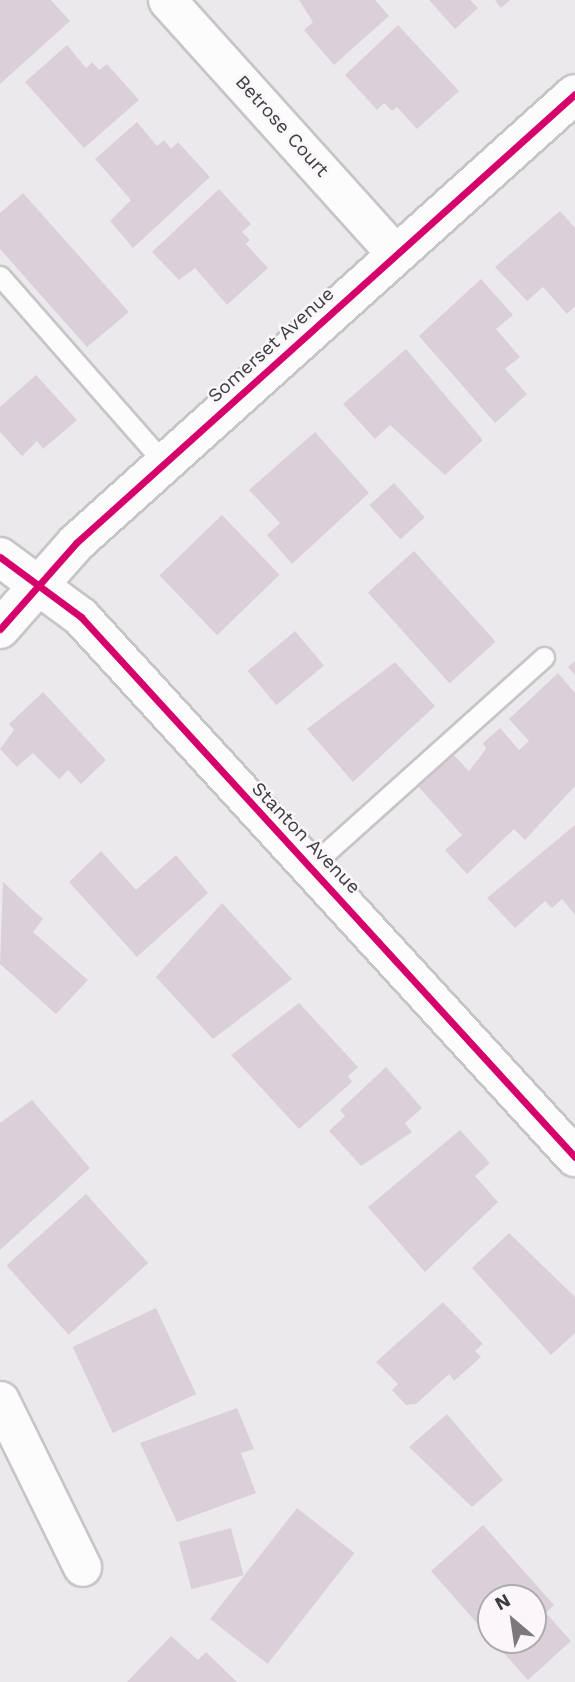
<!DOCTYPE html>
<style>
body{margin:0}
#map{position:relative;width:575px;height:1682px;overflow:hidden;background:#ece9ec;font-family:"Work Sans",sans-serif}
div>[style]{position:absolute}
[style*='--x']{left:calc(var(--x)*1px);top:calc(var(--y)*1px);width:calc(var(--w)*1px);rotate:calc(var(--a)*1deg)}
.building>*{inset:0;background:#dbd0da;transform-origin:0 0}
.roads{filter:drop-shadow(2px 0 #c7c5c7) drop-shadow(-2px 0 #c7c5c7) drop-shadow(0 2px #c7c5c7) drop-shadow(0 -2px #c7c5c7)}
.service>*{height:19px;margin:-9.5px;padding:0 9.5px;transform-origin:9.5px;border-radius:9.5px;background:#fcfcfc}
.minor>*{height:37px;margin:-18.5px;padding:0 18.5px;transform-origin:18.5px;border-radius:18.5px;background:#fcfcfc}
.tertiary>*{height:38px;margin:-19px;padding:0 19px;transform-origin:19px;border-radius:19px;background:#fcfcfc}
.cycleway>*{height:7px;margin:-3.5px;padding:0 3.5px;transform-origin:3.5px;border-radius:3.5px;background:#d6006c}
span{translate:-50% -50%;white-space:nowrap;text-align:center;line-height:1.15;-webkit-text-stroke:5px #faf6fa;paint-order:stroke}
.street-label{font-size:19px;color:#3e3c3e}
.north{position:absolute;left:477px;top:1584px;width:70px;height:70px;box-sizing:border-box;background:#faf6fa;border:2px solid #afacaf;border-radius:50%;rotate:331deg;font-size:19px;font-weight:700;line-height:28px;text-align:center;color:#3e3c3e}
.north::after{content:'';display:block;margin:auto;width:24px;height:32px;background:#7b797b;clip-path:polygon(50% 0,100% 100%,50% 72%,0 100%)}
</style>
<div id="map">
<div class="building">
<i style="clip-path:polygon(0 0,51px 0,70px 21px,0 84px)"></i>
<i style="clip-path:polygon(299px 0,375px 0,389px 16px,334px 65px,304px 30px,313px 22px)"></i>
<i style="clip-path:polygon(429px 0,470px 0,478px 8px,455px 29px)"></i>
<i style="clip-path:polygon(495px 0,510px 0,501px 8px)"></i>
<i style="clip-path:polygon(398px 25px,459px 91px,417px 129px,397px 107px,392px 111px,384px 103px,377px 110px,345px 75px)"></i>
<i style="clip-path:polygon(67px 45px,86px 68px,92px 62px,99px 70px,107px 64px,139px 100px,84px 148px,25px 82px)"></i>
<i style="clip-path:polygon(137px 122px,157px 146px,164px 140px,171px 149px,178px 142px,210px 177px,133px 248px,110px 221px,131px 200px,95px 159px)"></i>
<i style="clip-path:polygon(219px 189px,251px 224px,242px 232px,250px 240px,246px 244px,268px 268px,227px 305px,195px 268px,179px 280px,152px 252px)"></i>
<i style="clip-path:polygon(23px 193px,129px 312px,87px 347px,0 249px,0 213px)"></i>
<i style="clip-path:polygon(560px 211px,575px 228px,575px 306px,567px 314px,543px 287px,527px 301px,495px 267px)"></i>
<i style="clip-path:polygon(481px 279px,513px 315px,496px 329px,520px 357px,505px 369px,527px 394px,495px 423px,419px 336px)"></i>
<i style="clip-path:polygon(406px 349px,483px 440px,445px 475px,390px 425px,375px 439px,343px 404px)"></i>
<i style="clip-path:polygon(36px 375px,77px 420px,43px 449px,37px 441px,22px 456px,0 432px,0 407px)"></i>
<i style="clip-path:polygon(315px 432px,369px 493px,292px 564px,267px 535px,280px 523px,249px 490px)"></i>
<i style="left:394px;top:483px;width:46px;height:33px;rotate:48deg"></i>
<i style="left:222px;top:515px;width:83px;height:87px;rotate:46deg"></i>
<i style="left:414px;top:551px;width:122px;height:62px;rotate:48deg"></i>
<i style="left:295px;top:631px;width:45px;height:62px;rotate:50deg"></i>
<i style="clip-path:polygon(575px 661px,575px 675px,568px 667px)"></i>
<i style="clip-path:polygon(395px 662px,435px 706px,353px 782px,307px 729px)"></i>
<i style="clip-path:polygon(558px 673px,575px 693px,575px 786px,525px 840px,514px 829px,467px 874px,445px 850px,462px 835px,416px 784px,450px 751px,469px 771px,486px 749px,483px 743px,500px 728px,519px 750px,529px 741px,509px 719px)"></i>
<i style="clip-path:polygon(43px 692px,106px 760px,81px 784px,68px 770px,59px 779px,33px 753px,17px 767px,0 749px,14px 730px,9px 724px)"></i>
<i style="clip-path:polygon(575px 825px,575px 915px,562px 899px,552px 908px,545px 901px,515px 928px,487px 898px)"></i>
<i style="clip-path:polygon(101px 851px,136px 890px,176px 855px,208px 893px,137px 957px,69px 882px)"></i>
<i style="clip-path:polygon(3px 882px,43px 919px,33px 932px,88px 980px,56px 1014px,0 964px)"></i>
<i style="clip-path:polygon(222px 903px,292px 979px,213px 1039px,156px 977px)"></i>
<i style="clip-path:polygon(299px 1003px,358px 1067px,348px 1076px,352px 1082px,299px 1129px,231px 1055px)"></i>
<i style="clip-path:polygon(386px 1067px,422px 1108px,405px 1123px,412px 1132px,361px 1166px,329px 1131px,345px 1116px,340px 1110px)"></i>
<i style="clip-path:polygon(32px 1100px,90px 1168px,0 1250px,0 1123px)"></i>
<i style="clip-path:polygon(460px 1130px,490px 1163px,475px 1176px,498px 1202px,425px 1272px,368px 1207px)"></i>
<i style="left:86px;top:1194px;width:93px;height:107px;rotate:48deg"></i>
<i style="clip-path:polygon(509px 1233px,575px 1297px,575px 1333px,551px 1355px,472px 1268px)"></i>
<i style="clip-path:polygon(443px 1302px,483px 1344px,475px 1351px,481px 1357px,454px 1381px,449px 1374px,416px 1404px,406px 1405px,392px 1390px,398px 1384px,376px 1362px)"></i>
<i style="left:156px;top:1308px;width:95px;height:92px;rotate:65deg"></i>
<i style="clip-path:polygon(237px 1408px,254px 1449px,241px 1453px,256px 1493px,177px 1522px,140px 1443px)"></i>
<i style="clip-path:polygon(447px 1414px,503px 1480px,472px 1507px,409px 1447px)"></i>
<i style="left:297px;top:1508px;width:73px;height:141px;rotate:38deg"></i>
<i style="clip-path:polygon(483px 1525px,554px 1605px,546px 1613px,571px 1641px,528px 1680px,492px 1640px,533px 1640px,533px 1598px,491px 1598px,491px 1639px,431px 1571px)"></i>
<i style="left:231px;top:1528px;width:49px;height:54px;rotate:75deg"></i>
<i style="clip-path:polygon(171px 1636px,198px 1660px,206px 1652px,237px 1682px,127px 1682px)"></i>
</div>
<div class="roads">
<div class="service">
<i style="--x:0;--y:276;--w:249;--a:48.7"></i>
<i style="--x:311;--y:866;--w:313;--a:-41.9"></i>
</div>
<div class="minor">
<i style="--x:167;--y:0;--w:342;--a:48"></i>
<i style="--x:0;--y:1400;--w:186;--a:63.8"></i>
</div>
<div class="tertiary">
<i style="--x:0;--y:557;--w:101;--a:36.5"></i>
<i style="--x:81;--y:617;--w:732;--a:47.55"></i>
<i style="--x:0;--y:629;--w:115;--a:-48.5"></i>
<i style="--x:76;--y:543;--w:671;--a:-41.98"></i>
</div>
</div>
<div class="cycleway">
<i style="--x:0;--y:557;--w:101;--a:36.5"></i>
<i style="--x:81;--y:617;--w:732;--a:47.55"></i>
<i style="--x:0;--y:629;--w:115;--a:-48.5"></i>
<i style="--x:76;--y:543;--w:671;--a:-41.98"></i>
</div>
<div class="street-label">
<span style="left:282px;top:126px;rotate:48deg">Betrose Court</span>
<span style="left:271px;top:345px;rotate:-42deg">Somerset Avenue</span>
<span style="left:306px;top:838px;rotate:46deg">Stanton Avenue</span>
</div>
<div class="north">N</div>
</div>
